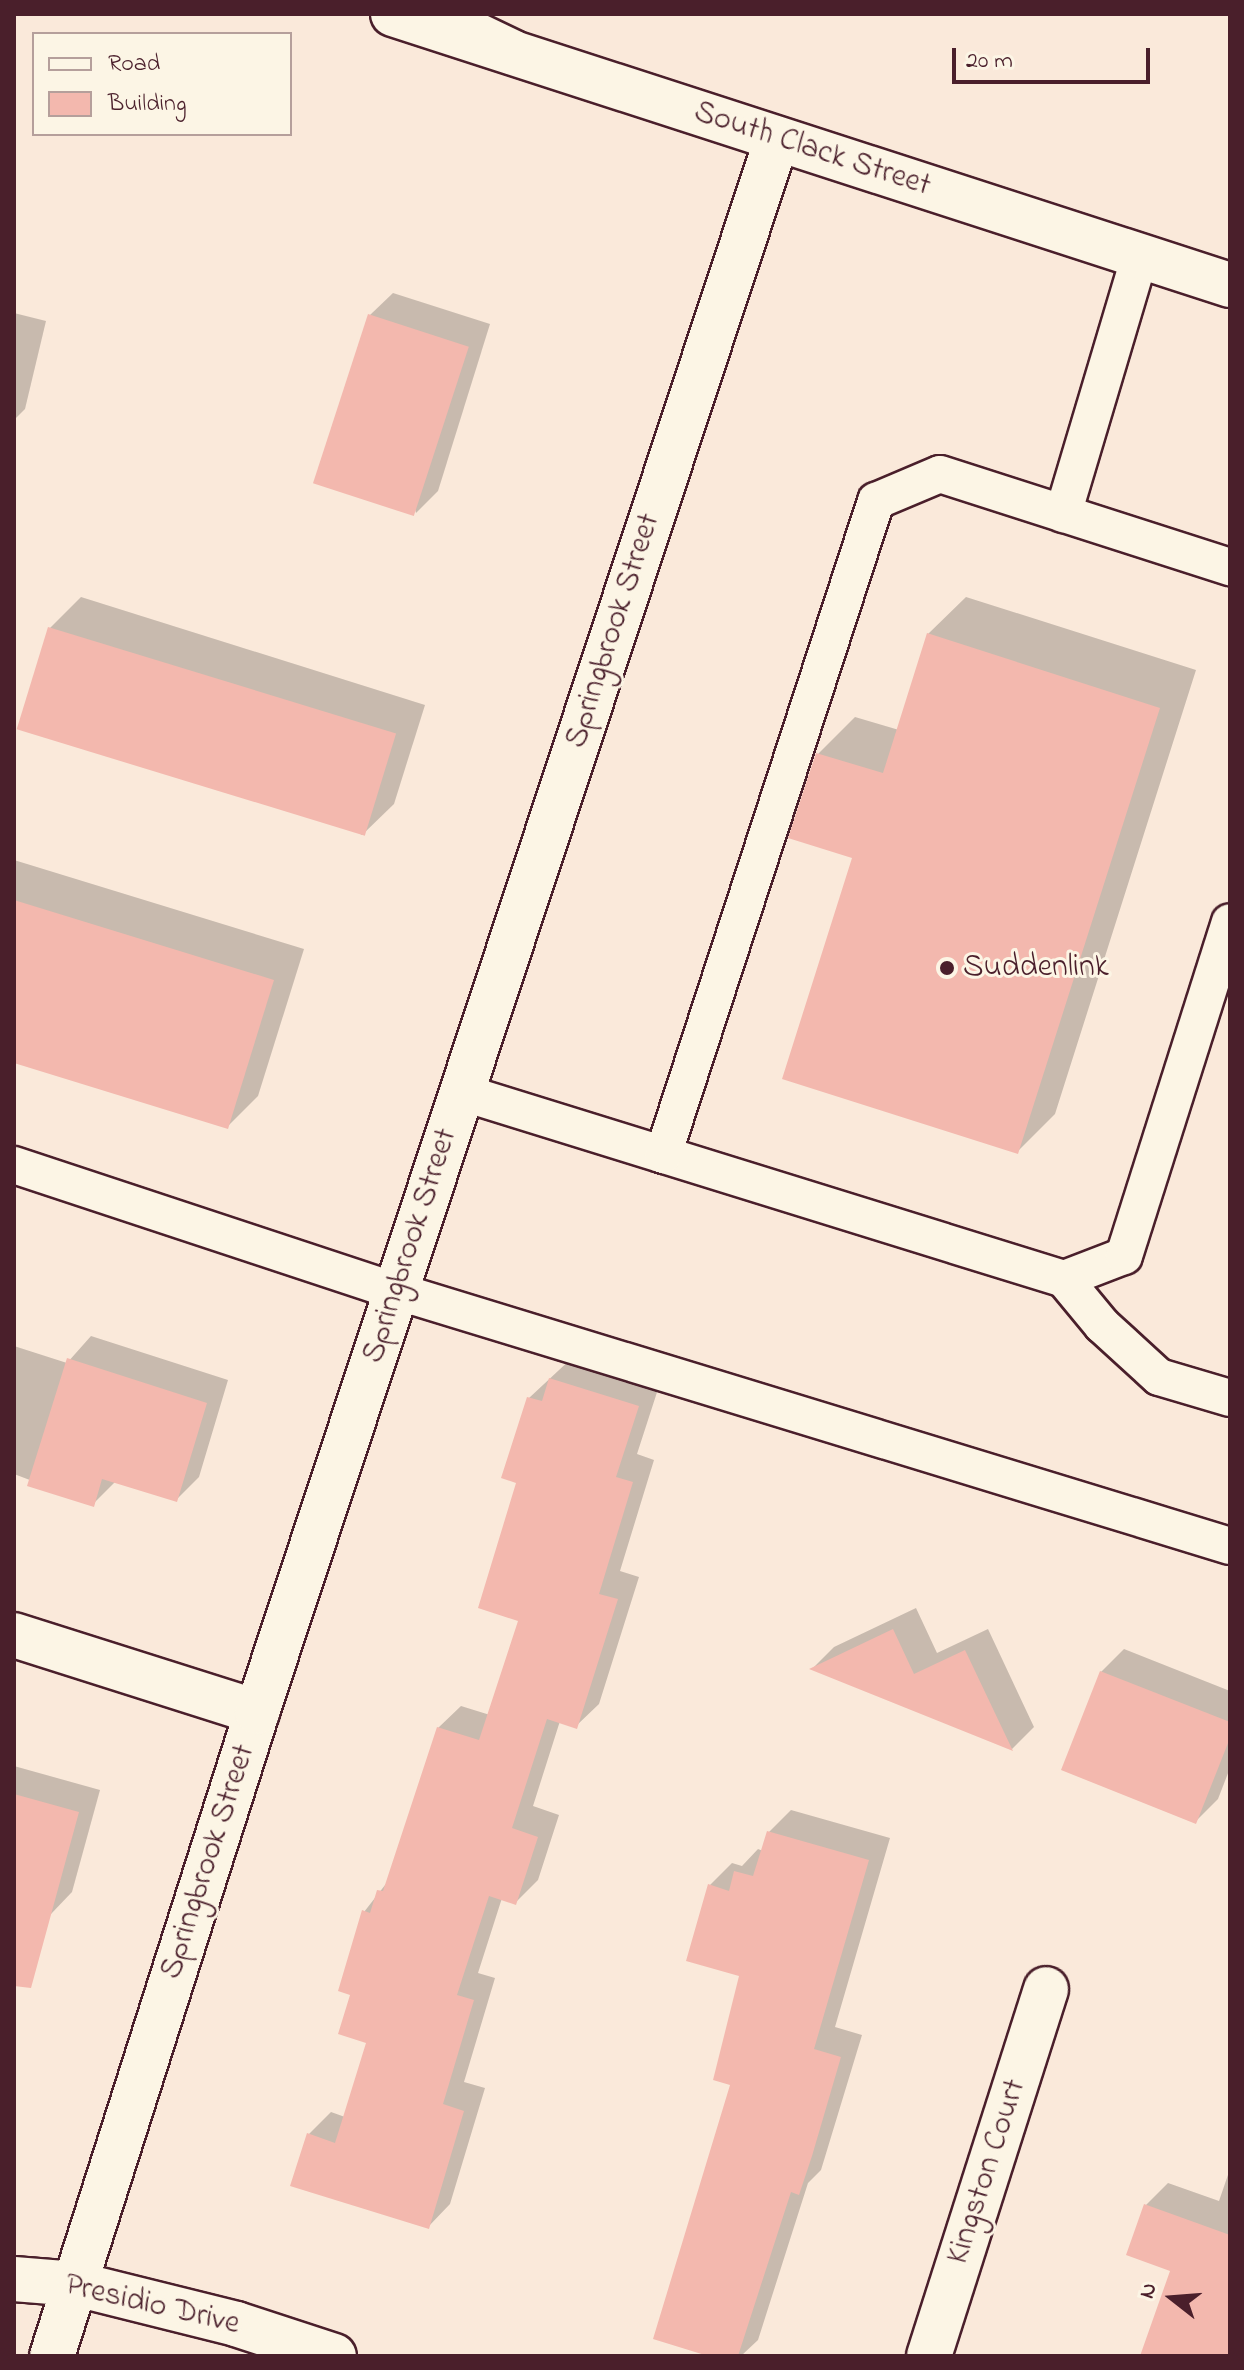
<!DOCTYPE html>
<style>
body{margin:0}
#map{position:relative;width:1244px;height:2370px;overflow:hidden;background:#fae9da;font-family:"Indie Flower",sans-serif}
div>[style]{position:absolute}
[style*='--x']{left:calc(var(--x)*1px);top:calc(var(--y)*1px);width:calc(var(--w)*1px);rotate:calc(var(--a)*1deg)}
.shadow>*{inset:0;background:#0003}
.building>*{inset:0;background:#f3b8ae;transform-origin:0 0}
.roads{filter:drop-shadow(2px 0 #4a1f2b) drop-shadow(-2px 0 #4a1f2b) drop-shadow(0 2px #4a1f2b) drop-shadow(0 -2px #4a1f2b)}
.service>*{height:36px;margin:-18px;padding:0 18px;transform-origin:18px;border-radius:18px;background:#fcf5e5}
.minor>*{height:44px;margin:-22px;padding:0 22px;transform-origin:22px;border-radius:22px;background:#fcf5e5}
.secondary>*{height:44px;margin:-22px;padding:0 22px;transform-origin:22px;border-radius:22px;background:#fcf5e5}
.motorway>*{height:44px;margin:-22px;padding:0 22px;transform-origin:22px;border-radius:22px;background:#fcf5e5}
.dots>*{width:22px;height:22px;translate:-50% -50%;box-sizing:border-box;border:4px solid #fcf5e5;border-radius:50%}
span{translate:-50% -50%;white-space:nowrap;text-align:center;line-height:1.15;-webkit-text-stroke:6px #fcf5e5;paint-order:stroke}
.street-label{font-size:32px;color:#4a1f2b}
.poi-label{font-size:32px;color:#4a1f2b}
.left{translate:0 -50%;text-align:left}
.frame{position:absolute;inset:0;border:16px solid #4a1f2b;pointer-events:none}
.legend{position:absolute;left:32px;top:32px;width:260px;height:104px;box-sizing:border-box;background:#fcf5e5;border:2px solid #b59f9b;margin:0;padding:10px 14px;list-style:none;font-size:24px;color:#4a1f2b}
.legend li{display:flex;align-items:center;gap:16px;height:40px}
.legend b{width:40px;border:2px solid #b59f9b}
.north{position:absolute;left:1132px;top:2258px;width:80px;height:80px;-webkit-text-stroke:6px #fcf5e5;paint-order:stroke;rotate:287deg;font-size:22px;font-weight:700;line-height:32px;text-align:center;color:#4a1f2b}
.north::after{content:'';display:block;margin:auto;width:28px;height:36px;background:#4a1f2b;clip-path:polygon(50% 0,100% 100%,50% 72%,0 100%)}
.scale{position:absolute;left:952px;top:48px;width:198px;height:36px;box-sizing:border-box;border:4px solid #4a1f2b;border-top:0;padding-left:10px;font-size:24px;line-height:28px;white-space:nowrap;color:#4a1f2b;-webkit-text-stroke:6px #fcf5e5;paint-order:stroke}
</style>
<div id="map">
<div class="shadow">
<i style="clip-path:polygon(393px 293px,490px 324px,438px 491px,416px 513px,370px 315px)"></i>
<i style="clip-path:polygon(14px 313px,46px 321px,25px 409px,14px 420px)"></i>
<i style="clip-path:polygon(81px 597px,425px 705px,394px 804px,362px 835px,50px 628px)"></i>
<i style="clip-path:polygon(966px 597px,1196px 670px,1055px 1114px,1017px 1152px,855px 857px,818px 754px,855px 717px,899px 730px,928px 634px)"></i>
<i style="clip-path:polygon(14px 860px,304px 949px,258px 1096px,227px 1127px,14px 1061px)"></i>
<i style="clip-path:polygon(91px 1336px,228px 1380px,199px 1477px,176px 1500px,116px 1481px,93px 1504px,14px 1474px,14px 1346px,67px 1363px)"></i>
<i style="clip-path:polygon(573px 1357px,660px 1383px,637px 1454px,654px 1460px,620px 1571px,639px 1577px,599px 1704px,576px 1726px,560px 1721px,533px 1806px,559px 1815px,538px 1880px,516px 1902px,502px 1898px,478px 1973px,495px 1978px,464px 2082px,485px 2088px,450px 2204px,428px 2227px,309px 2134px,331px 2112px,345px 2117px,368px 2042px,353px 1994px,364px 1912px,389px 1880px,438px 1728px,461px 1706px,490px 1715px,520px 1619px,518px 1482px,529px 1398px)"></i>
<i style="clip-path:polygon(916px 1608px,937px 1653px,988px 1629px,1034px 1727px,1012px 1749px,812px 1669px,834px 1647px)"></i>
<i style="clip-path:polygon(1124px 1649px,1230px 1691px,1230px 1768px,1218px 1799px,1195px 1822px,1101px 1672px)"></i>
<i style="clip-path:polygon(14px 1766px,100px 1790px,72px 1892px,50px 1915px,14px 1905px)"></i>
<i style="clip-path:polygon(791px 1810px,890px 1838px,835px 2027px,862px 2035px,821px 2170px,808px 2183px,758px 2340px,741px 2356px,715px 2356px,742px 1974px,710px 1885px,732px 1863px,742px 1866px,758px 1849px,763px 1851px,769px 1832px)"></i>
<i style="clip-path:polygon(1230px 2169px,1230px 2356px,1142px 2356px,1172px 2270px,1146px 2205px,1168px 2183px,1219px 2201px)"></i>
</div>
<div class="building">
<i style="left:368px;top:314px;width:106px;height:178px;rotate:18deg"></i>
<i style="left:48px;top:627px;width:364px;height:107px;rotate:17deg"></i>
<i style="clip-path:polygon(927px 633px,1160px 708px,1018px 1154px,782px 1079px,852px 858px,788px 838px,816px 753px,883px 773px)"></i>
<i style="clip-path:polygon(14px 900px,274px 980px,228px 1129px,14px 1063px)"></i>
<i style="clip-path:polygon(67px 1358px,207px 1403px,177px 1502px,102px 1479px,94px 1507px,27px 1486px)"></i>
<i style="clip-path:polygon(549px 1378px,639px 1406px,616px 1477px,633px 1482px,599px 1594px,618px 1599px,577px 1729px,547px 1719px,512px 1828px,538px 1837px,516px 1905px,489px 1896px,457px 1995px,474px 2000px,443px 2104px,464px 2111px,429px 2229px,290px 2186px,307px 2133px,335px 2143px,366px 2043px,338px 2034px,350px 1995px,338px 1991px,362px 1910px,370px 1913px,377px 1890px,383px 1891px,437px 1727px,479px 1740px,518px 1621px,478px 1608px,516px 1483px,501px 1478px,527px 1397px,542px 1401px)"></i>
<i style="clip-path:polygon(893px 1629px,914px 1674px,965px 1650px,1013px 1751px,809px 1669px)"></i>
<i style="clip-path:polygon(1100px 1671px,1230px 1722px,1230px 1738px,1196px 1824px,1061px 1770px)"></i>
<i style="clip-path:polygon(14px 1794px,79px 1812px,31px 1988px,14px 1986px)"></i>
<i style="clip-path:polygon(767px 1831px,869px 1860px,814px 2049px,841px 2057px,812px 2156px,799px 2195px,791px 2192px,738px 2356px,708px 2356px,653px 2339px,730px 2085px,713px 2080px,739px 1976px,686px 1961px,708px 1884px,729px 1891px,734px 1871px,753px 1876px)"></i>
<i style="clip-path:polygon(1144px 2204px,1230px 2235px,1230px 2356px,1140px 2356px,1170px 2271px,1126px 2255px)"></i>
</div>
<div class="roads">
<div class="service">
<i style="--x:1063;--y:514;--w:269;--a:-73.4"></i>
<i style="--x:461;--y:1092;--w:631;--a:17.23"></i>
<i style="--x:1064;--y:1279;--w:64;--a:-21"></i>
<i style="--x:1124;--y:1256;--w:350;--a:-72.4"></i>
<i style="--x:663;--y:1155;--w:688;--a:-71.96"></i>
<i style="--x:876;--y:501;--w:69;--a:-22.9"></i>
<i style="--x:940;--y:474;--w:305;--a:17.8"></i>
<i style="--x:14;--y:1165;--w:402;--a:18.3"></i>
<i style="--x:396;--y:1291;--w:872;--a:17"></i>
<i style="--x:1064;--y:1279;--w:60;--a:50.4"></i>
<i style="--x:1102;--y:1325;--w:77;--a:42.4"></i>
<i style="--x:1159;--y:1377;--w:74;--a:16.5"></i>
</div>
<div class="minor">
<i style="--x:14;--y:1635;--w:255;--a:17.6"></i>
<i style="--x:14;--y:2279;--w:62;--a:4.6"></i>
<i style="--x:76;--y:2284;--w:165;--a:14"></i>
<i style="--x:236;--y:2324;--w:103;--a:18.1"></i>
<i style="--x:52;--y:2356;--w:676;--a:-72.34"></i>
<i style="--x:257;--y:1712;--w:1657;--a:-71.71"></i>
<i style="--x:929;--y:2356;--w:385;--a:-72.3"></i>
</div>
<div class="secondary">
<i style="--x:393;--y:14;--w:880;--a:17.94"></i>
</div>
<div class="motorway">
<i style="--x:433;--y:14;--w:88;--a:25.7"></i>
</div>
</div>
<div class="dots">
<i style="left:947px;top:968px;background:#4a1f2b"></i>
</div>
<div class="street-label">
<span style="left:812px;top:150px;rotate:18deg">South Clack Street</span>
<span style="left:614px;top:631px;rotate:-72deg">Springbrook Street</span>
<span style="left:411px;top:1246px;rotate:-72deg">Springbrook Street</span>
<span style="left:209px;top:1862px;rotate:-72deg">Springbrook Street</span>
<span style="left:988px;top:2172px;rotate:-72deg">Kingston Court</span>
<span style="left:152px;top:2306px;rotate:13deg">Presidio Drive</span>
</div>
<div class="poi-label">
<span class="left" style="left:963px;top:968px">Suddenlink</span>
</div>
<div class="frame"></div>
<ul class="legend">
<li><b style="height:10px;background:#fcf5e5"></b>Road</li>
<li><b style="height:22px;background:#f3b8ae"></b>Building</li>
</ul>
<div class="north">N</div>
<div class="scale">20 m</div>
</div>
